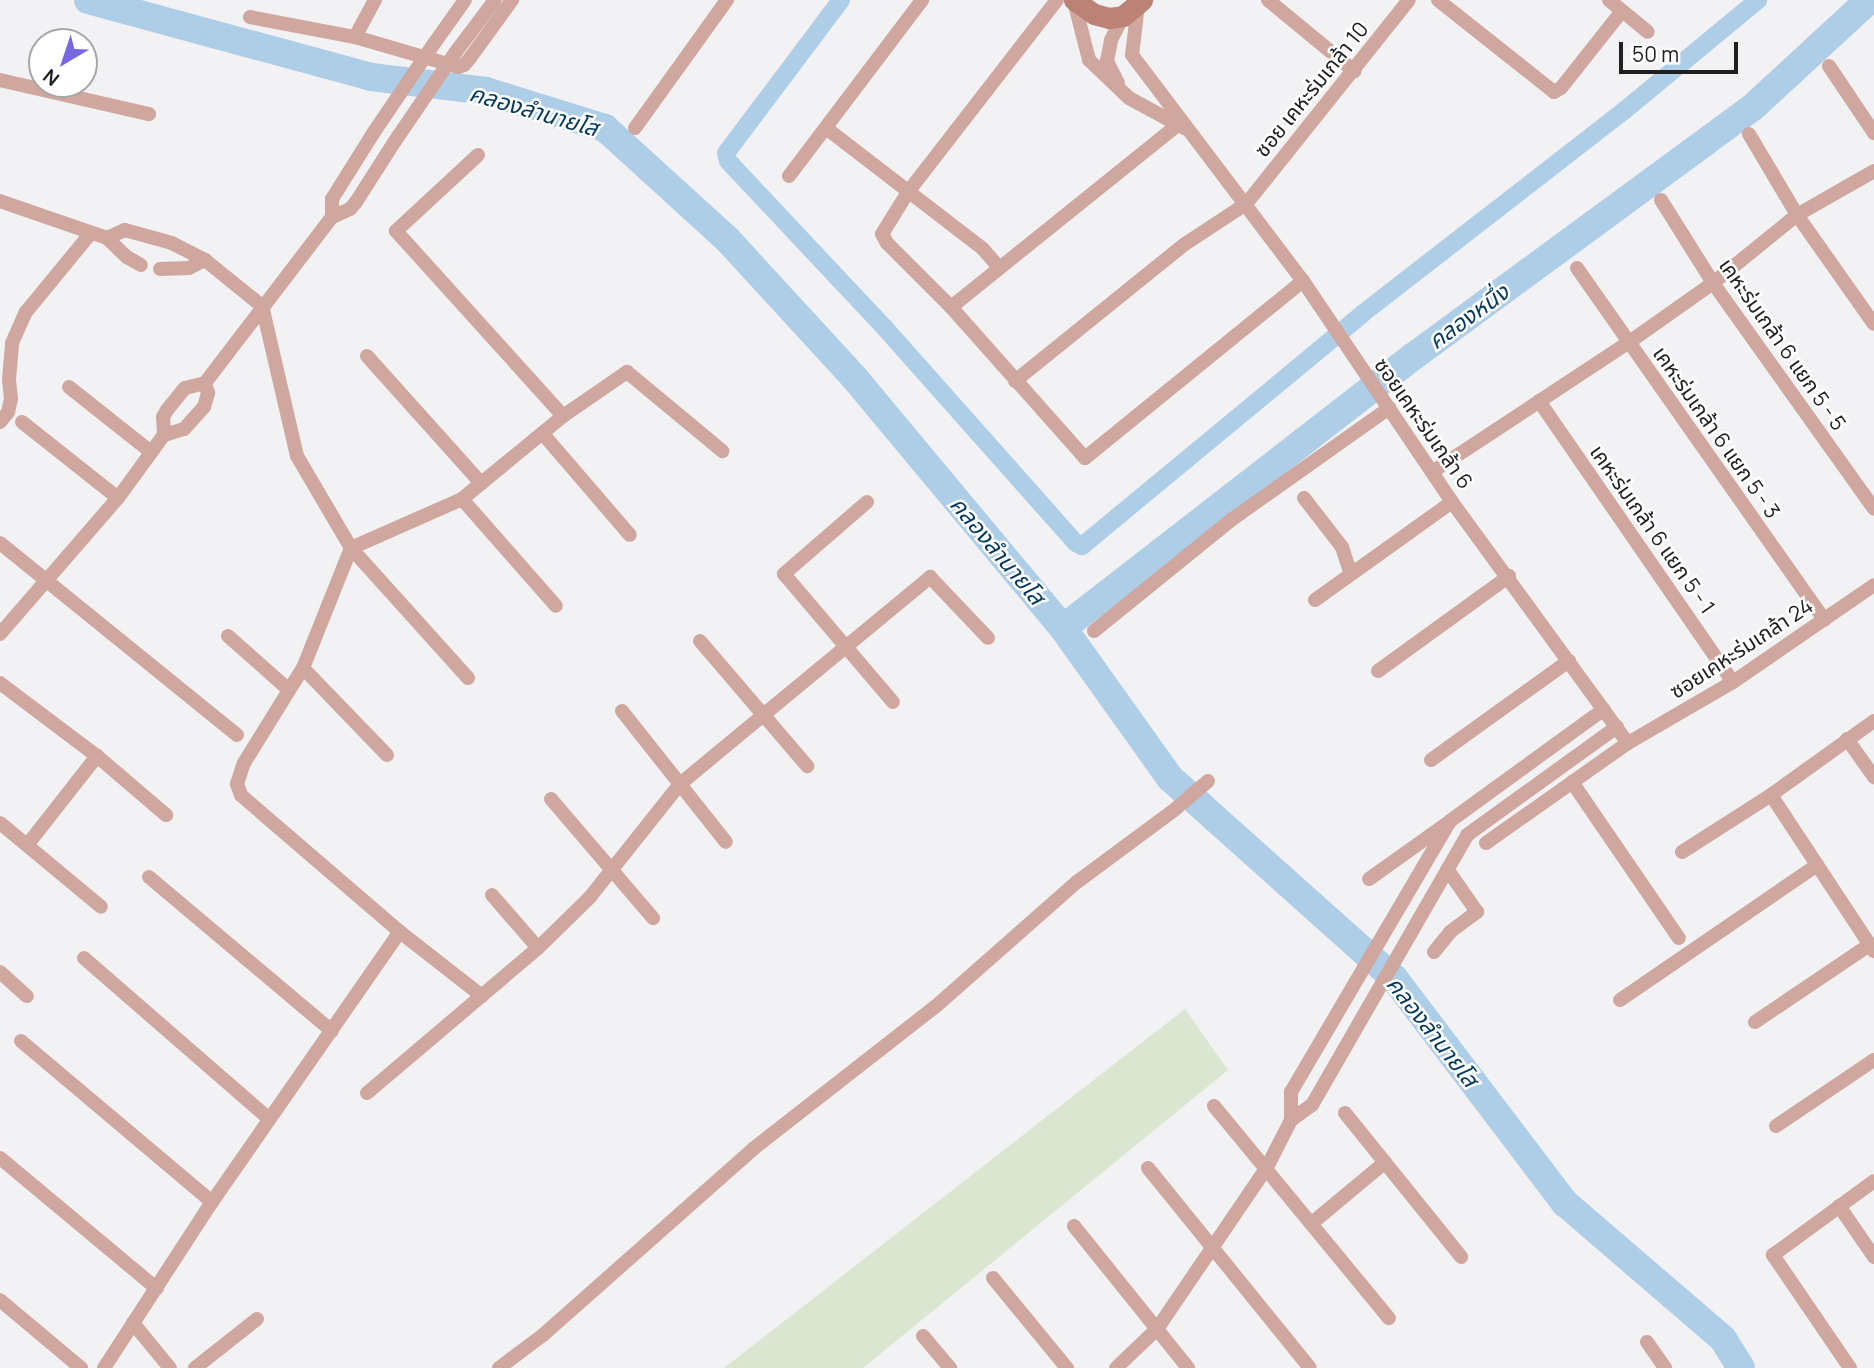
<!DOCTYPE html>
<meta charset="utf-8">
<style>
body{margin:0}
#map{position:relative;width:1874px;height:1368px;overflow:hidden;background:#f2f2f4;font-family:Manrope,"Noto Sans Thai",sans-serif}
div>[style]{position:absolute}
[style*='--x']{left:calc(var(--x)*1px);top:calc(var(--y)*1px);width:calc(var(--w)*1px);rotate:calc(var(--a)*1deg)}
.green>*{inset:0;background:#dbe6d1}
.canal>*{height:18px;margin:-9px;padding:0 9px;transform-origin:9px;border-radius:9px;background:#aecde7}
.river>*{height:28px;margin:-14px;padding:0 14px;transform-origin:14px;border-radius:14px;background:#aecde7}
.street>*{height:14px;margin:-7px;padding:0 7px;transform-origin:7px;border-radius:7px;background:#cfa79e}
.secondary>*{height:21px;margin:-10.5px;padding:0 10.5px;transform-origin:10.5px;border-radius:10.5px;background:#bc8275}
.street-bridge>*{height:14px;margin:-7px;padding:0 7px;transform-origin:7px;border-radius:7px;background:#cfa79e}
span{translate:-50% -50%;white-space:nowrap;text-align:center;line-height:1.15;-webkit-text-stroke:5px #fff;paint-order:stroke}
.street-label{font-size:21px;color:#202021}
.water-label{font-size:23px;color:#04395c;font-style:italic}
.north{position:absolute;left:28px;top:28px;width:70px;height:70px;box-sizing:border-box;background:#fff;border:2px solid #a6a6a6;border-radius:50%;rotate:219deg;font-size:19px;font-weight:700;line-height:28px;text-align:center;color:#202021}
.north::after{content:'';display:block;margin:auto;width:24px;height:32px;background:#7667e2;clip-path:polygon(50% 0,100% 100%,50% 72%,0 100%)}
.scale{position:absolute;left:1619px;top:42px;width:119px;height:32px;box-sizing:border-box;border:4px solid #202021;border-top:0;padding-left:9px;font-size:21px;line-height:24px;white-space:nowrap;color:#202021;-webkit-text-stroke:5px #fff;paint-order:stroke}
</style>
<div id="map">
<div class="green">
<i style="clip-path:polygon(1185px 1009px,1228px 1070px,863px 1368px,724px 1368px)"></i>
</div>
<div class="canal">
<i style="--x:841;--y:0;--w:191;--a:126.9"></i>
<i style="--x:726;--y:153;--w:8;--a:76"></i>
<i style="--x:728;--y:161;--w:228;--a:46.8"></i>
<i style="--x:884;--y:327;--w:289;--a:48.4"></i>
<i style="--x:1076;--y:543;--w:7;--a:27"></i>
<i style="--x:1082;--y:546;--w:364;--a:-39.6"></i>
<i style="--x:1362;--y:314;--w:333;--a:-37.8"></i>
<i style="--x:1625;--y:110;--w:173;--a:-39.6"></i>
</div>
<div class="river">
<i style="--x:88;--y:0;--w:293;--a:15.2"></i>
<i style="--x:371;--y:77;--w:116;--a:6.9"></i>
<i style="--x:486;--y:91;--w:125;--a:17.3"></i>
<i style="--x:605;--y:128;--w:165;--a:42.3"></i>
<i style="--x:727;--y:239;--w:186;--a:47.4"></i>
<i style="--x:853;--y:376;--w:328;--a:50.2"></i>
<i style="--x:1063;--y:628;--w:184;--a:54.5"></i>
<i style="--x:1170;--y:778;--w:300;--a:41.8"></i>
<i style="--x:1394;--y:978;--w:283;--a:52.8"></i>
<i style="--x:1565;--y:1203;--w:208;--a:40.7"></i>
<i style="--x:1723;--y:1339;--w:34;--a:58"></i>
<i style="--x:1063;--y:628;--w:444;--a:-37.8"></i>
<i style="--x:1414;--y:356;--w:421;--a:-36.3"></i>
<i style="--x:1753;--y:107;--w:158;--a:-42.7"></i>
</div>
<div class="street">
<i style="--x:375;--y:0;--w:42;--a:118.4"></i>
<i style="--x:355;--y:37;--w:107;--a:16.2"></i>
<i style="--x:458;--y:67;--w:6;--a:-18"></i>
<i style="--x:464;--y:65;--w:9;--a:-49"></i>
<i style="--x:470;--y:58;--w:72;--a:-54.1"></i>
<i style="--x:1268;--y:0;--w:112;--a:39.5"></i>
<i style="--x:1438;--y:0;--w:148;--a:38.4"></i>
<i style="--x:1554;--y:92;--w:8;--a:-30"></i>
<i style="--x:1561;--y:88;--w:98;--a:-51.6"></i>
<i style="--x:1609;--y:0;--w:50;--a:39.4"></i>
<i style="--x:1074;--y:1;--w:61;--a:75.7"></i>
<i style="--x:1089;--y:60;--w:55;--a:43.5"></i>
<i style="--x:1129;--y:98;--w:63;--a:28.6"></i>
<i style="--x:1138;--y:5;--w:50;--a:96.8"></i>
<i style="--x:1132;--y:55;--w:283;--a:52.9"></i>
<i style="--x:1303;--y:281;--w:267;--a:56"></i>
<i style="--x:1452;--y:502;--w:298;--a:53.9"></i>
<i style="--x:250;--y:17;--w:107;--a:10.8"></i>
<i style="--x:433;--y:45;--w:55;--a:-54.6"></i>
<i style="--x:455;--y:53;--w:66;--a:-53"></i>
<i style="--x:1829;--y:66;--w:81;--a:56.1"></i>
<i style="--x:0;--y:80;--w:153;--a:12.9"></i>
<i style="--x:1118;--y:83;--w:25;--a:-117"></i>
<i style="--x:1107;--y:61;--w:21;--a:-79"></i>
<i style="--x:1111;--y:40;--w:27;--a:-63"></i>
<i style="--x:1180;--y:123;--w:294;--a:141.2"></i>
<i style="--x:951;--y:307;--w:202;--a:48.4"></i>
<i style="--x:1085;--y:458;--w:281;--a:-39.1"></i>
<i style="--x:635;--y:128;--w:158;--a:-54.3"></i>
<i style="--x:826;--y:128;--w:198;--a:37.6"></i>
<i style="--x:983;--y:249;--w:23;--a:49"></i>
<i style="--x:1749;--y:134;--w:94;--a:59.3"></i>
<i style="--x:1797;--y:215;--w:133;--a:54.8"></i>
<i style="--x:478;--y:155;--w:112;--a:137.2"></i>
<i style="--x:396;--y:231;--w:249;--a:47.9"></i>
<i style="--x:789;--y:176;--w:221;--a:-52.9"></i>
<i style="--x:1661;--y:200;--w:98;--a:57.9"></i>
<i style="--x:1713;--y:283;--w:277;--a:54.5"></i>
<i style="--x:0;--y:201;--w:113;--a:19.1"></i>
<i style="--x:107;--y:238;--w:28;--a:44"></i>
<i style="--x:127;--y:257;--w:16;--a:30"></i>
<i style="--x:332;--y:217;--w:18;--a:-90"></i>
<i style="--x:332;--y:199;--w:79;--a:-57.9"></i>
<i style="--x:1577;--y:268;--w:430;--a:54.9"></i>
<i style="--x:160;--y:269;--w:29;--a:-2"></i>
<i style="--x:189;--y:268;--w:18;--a:-27"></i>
<i style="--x:951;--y:307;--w:91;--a:-135"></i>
<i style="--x:887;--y:243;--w:10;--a:-119"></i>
<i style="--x:882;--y:234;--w:49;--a:-58.2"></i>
<i style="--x:908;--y:192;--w:243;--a:-52.2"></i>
<i style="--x:367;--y:356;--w:171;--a:48.1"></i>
<i style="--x:1015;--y:381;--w:218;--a:-38.9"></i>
<i style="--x:1185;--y:244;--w:73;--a:-33.3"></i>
<i style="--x:1246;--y:204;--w:261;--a:-51.4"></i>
<i style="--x:69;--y:387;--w:105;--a:38.4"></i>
<i style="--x:1539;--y:401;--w:341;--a:55.4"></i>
<i style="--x:0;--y:422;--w:13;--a:-51"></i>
<i style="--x:8;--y:412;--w:13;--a:-77"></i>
<i style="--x:11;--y:399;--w:20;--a:-96"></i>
<i style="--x:9;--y:379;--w:36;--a:-85"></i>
<i style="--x:12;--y:343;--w:34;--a:-66"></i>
<i style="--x:26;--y:312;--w:101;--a:-50.6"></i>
<i style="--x:22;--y:422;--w:122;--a:38.4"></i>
<i style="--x:543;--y:434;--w:133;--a:49.3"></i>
<i style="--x:164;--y:435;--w:18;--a:-93"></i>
<i style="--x:163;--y:417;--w:8;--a:-60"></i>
<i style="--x:167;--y:410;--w:28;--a:-51"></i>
<i style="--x:185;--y:388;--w:21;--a:-14"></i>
<i style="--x:205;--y:383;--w:209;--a:-52.6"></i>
<i style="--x:332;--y:217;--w:20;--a:-24"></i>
<i style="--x:350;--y:209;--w:9;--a:-49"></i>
<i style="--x:356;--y:202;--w:72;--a:-57.4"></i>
<i style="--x:1432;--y:472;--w:235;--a:-33.4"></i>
<i style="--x:1628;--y:343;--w:104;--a:-35.2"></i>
<i style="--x:1713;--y:283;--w:108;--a:-39"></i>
<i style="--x:1797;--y:215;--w:89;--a:-29.7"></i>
<i style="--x:1304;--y:498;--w:62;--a:52.2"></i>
<i style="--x:1342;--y:547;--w:28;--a:72"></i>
<i style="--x:462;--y:499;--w:142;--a:48.7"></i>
<i style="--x:867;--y:502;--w:110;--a:139.1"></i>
<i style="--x:784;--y:574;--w:168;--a:49.6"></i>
<i style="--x:0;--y:543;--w:305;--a:39"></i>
<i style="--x:1315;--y:600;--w:168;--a:-35.6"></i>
<i style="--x:1094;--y:631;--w:176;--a:-39"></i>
<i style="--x:1231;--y:520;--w:194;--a:-35.3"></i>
<i style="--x:0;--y:634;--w:180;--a:-49.1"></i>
<i style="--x:118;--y:498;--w:78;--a:-53.9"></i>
<i style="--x:164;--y:435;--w:21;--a:-17"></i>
<i style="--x:184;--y:429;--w:30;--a:-48"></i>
<i style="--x:204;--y:407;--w:15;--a:-74"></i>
<i style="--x:208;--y:393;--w:10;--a:-107"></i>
<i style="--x:228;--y:636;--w:81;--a:41.5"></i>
<i style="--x:700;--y:641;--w:165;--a:49.4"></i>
<i style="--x:303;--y:668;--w:121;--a:46"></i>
<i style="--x:1378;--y:671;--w:162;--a:-35.9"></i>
<i style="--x:468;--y:678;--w:175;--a:-132"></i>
<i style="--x:351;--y:548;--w:121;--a:-23.8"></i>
<i style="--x:462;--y:499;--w:131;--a:-39.4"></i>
<i style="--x:563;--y:416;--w:78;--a:-34.5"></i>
<i style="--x:627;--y:372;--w:124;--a:39.7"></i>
<i style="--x:0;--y:683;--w:121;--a:37"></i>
<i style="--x:97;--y:756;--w:91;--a:40.5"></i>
<i style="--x:622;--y:711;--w:167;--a:51.6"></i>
<i style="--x:1847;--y:739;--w:47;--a:54.6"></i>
<i style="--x:1431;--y:760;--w:170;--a:-35.7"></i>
<i style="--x:1572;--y:782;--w:189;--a:55.6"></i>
<i style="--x:1771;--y:795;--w:187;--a:56.6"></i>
<i style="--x:551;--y:799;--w:157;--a:49.4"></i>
<i style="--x:0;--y:823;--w:131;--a:39.7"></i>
<i style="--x:1486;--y:843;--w:174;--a:-35.2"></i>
<i style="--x:1628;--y:743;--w:121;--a:-30.2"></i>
<i style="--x:1733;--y:682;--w:171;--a:-34.5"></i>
<i style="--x:28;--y:844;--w:112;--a:-51.9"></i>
<i style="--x:1682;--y:852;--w:106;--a:-32.6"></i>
<i style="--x:1771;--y:795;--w:127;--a:-35.7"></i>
<i style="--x:149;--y:877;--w:239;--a:40.1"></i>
<i style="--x:1369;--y:879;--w:95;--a:-35.5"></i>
<i style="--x:492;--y:895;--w:70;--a:49"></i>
<i style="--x:400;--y:932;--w:104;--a:38"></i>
<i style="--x:1434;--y:952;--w:26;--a:-51"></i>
<i style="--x:1450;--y:932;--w:34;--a:-37"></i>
<i style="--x:1477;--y:912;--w:52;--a:-124.9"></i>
<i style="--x:84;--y:958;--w:245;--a:41"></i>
<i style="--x:0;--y:972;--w:36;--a:42"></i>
<i style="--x:1620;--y:1000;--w:239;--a:-34.4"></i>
<i style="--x:1755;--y:1022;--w:138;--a:-34"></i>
<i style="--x:21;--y:1041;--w:250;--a:40.1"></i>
<i style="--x:367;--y:1093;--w:224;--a:-40.3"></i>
<i style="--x:538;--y:948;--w:73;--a:-44.4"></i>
<i style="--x:590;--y:897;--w:144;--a:-51.5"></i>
<i style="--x:680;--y:784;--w:325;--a:-39.6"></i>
<i style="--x:930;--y:577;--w:84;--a:46.4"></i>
<i style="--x:1214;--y:1106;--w:275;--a:50.5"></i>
<i style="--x:1345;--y:1113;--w:185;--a:51.1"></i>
<i style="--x:1291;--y:1120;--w:26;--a:-36"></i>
<i style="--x:1312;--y:1105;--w:311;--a:-60.1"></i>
<i style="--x:1467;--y:835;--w:185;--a:-35.8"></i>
<i style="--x:1776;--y:1126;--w:118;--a:-34"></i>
<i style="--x:0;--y:1158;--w:204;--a:39.8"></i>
<i style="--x:1148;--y:1168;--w:257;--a:51"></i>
<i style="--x:1839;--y:1206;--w:62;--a:55.5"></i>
<i style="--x:1312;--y:1223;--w:94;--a:-39.8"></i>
<i style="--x:1074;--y:1226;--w:182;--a:51.2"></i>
<i style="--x:993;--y:1278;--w:117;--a:50.6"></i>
<i style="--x:0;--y:1300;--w:106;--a:40"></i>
<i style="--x:133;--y:1323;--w:58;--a:50.6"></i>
<i style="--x:923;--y:1336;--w:42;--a:49.8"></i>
<i style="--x:1647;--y:1342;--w:32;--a:55"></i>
<i style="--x:104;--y:1368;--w:198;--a:-57"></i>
<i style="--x:212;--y:1202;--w:329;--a:-55.2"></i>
<i style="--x:400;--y:932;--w:210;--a:-139.3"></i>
<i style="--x:241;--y:795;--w:12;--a:-110"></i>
<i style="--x:237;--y:784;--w:22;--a:-72"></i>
<i style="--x:244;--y:763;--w:112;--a:-58.2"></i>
<i style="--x:303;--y:668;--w:129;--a:-68.2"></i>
<i style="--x:351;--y:548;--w:107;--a:-120.4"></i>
<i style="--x:297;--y:456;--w:154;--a:-103.1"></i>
<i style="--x:262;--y:306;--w:73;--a:-141.1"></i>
<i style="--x:205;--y:260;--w:37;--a:-153"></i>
<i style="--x:172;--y:243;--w:49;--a:-164.5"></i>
<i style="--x:125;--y:230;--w:20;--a:156"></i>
<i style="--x:195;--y:1368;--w:79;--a:-38.3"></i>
<i style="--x:499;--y:1368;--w:55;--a:-36.9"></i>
<i style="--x:543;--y:1335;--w:281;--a:-41.5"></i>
<i style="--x:753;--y:1149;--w:231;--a:-38"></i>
<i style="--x:935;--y:1007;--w:189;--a:-41.4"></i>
<i style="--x:1077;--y:882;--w:119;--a:-36.5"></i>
<i style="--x:1173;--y:811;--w:46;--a:-40.6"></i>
<i style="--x:1116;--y:1368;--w:57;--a:-43.6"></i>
<i style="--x:1157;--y:1329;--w:196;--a:-55.8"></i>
<i style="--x:1267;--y:1167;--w:53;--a:-62.9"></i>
<i style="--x:1291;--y:1120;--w:28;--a:-90"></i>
<i style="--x:1291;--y:1092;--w:314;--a:-59.6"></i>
<i style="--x:1450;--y:821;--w:190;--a:-36"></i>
<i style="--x:1850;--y:1368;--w:137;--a:-124.3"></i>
<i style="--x:1773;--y:1255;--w:125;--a:-36.2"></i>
</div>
<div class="secondary">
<i style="--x:1074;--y:0;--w:24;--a:35"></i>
<i style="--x:1094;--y:14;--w:16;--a:15"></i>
<i style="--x:1109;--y:18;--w:14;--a:-8"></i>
<i style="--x:1123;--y:16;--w:25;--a:-40"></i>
</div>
<div class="street-bridge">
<i style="--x:374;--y:132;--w:105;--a:-55.9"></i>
<i style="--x:395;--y:141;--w:107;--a:-55.7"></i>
</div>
<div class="street-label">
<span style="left:1311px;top:89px;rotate:-51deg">ซอย เคหะร่มเกล้า 10</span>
<span style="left:1783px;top:344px;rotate:55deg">เคหะร่มเกล้า 6 แยก 5 - 5</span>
<span style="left:1424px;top:423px;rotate:55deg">ซอยเคหะร่มเกล้า 6</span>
<span style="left:1717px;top:432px;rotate:55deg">เคหะร่มเกล้า 6 แยก 5 - 3</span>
<span style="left:1653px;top:529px;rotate:55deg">เคหะร่มเกล้า 6 แยก 5 - 1</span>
<span style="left:1741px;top:648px;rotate:-33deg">ซอยเคหะร่มเกล้า 24</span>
</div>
<div class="water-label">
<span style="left:534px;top:110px;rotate:16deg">คลองลำนายโส</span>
<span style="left:1468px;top:316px;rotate:-36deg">คลองหนึ่ง</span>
<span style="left:998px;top:550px;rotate:50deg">คลองลำนายโส</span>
<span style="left:1433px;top:1031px;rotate:52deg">คลองลำนายโส</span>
</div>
<div class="north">N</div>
<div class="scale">50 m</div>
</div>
